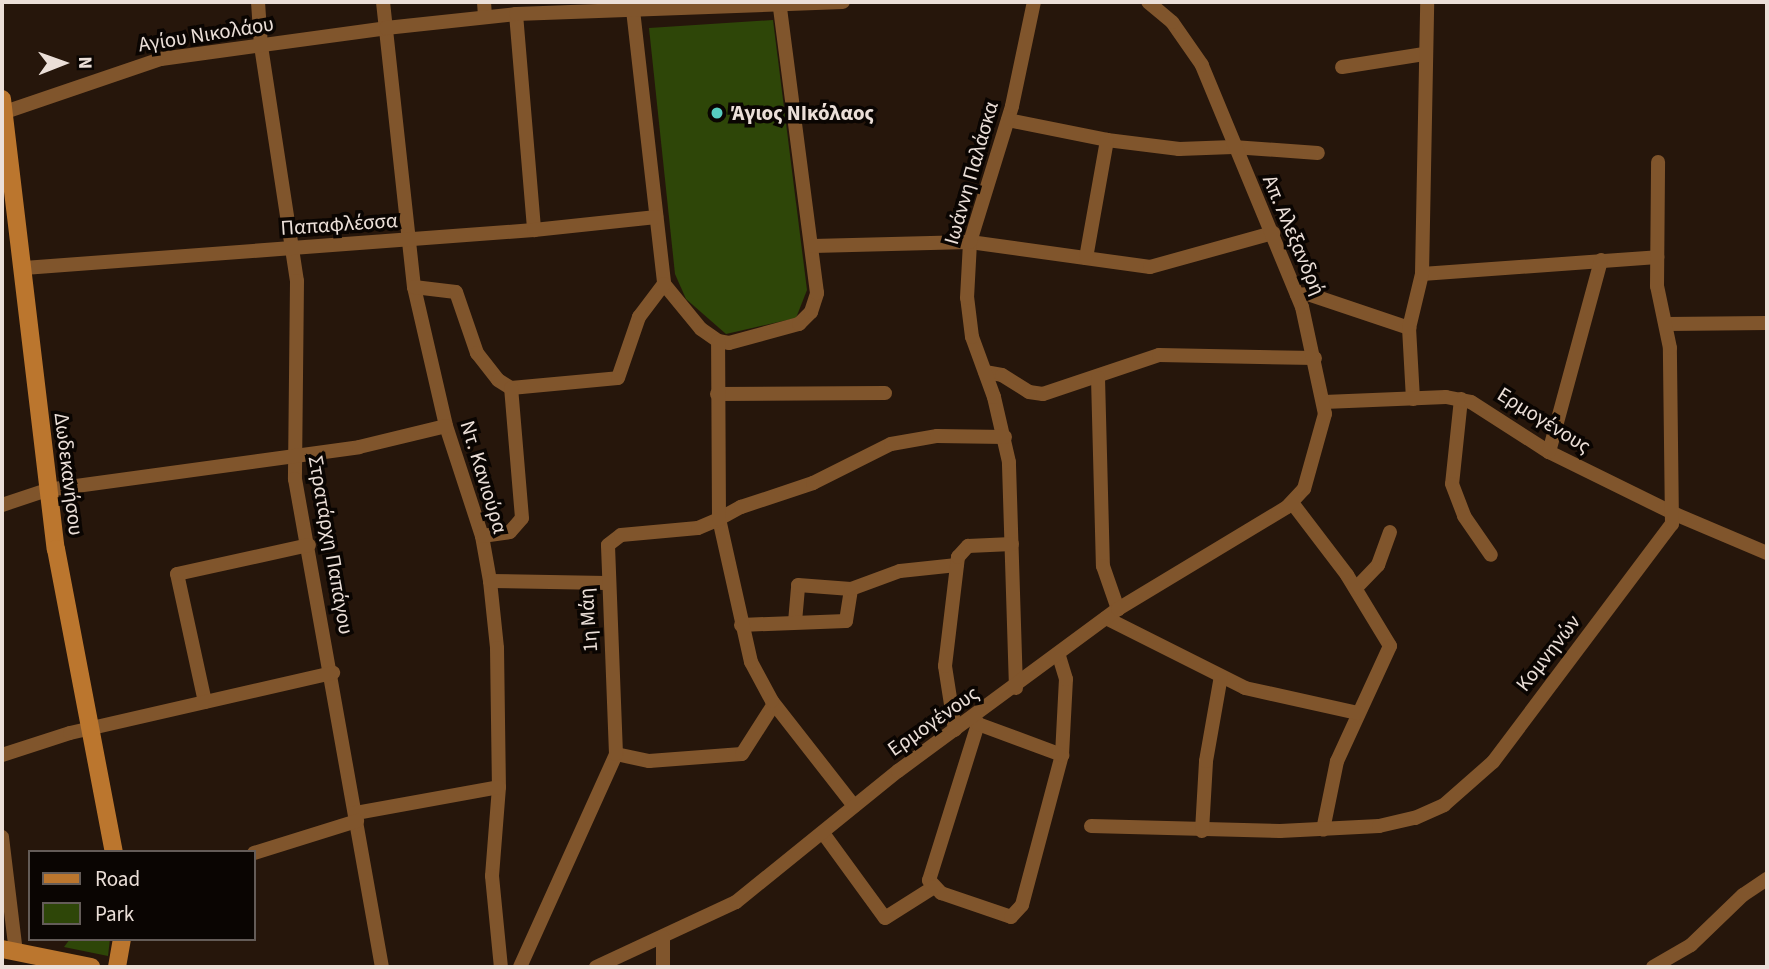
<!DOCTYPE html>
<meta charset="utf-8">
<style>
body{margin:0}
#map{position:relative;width:1769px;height:969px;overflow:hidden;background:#26160b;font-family:"Source Sans 3",sans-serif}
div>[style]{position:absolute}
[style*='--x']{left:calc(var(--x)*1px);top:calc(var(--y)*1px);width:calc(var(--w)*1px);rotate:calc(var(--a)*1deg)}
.green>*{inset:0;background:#2e4608}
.street>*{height:14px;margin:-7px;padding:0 7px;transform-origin:7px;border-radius:7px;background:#80552c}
.secondary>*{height:18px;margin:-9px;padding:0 9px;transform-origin:9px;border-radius:9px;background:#bb762e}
.dots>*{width:19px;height:19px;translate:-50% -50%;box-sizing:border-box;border:4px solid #0a0502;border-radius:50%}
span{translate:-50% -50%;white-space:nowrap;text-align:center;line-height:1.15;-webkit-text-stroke:7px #0a0502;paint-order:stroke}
.street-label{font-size:21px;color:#ebdfd8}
.poi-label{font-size:21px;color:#ebdfd8;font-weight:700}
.left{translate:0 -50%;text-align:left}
.frame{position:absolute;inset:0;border:4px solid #ebdfd8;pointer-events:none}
.legend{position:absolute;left:28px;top:850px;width:228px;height:91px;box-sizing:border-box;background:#0a0502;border:2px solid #645c58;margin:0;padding:9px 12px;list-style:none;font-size:21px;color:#ebdfd8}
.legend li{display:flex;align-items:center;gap:14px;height:35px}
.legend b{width:35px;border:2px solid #645c58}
.north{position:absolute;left:28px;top:28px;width:70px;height:70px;-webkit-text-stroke:5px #0a0502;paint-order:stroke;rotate:89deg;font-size:19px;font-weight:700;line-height:28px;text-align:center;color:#ebdfd8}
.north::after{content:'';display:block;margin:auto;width:24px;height:32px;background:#ebdfd8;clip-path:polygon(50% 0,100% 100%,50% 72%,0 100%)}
</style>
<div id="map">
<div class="green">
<i style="clip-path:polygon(773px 20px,807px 290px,796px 318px,726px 334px,686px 299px,675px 274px,649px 28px)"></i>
<i style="clip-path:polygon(70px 939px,110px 939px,108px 956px,64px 947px)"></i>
</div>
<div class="street">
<i style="--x:258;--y:2;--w:44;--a:86.1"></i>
<i style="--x:261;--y:46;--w:238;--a:81.3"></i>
<i style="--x:297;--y:281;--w:198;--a:90.6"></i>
<i style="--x:295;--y:479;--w:496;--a:79.9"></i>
<i style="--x:383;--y:2;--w:287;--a:83.8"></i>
<i style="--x:414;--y:287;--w:143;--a:77"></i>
<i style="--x:446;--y:426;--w:116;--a:71.9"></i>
<i style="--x:482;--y:536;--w:46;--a:79.9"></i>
<i style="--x:490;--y:581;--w:67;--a:84"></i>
<i style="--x:497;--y:648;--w:139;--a:89.2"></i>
<i style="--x:499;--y:787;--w:89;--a:94.5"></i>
<i style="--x:492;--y:876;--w:91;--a:84.4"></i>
<i style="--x:484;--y:2;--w:15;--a:86"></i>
<i style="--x:633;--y:10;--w:276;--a:83.5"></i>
<i style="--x:664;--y:284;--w:58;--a:50.6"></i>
<i style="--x:701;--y:329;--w:21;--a:35"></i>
<i style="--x:718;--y:341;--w:11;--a:10"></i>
<i style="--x:729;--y:343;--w:73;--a:-15.2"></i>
<i style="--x:799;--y:324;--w:17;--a:-45"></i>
<i style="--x:811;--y:312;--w:20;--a:-72"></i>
<i style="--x:817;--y:293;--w:293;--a:-97.4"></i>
<i style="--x:516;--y:14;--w:217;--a:85.2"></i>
<i style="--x:1342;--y:67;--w:83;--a:-9"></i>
<i style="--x:2;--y:113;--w:168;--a:-18.8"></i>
<i style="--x:161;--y:59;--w:227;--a:-7.8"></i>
<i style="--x:386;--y:28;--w:131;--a:-6.1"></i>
<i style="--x:516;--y:14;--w:327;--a:-2.1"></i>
<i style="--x:1008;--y:120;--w:101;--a:11.4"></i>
<i style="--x:1107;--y:140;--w:73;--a:7.1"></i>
<i style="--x:1179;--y:149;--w:54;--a:-2.1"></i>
<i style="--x:1233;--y:147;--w:85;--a:4"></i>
<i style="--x:813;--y:246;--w:157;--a:-1.5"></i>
<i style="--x:970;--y:242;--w:182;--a:7.9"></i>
<i style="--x:1150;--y:267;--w:128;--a:-15.5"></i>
<i style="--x:1086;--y:258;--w:120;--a:-79.9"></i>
<i style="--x:24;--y:268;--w:511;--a:-4.26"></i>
<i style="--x:534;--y:230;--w:123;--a:-6.1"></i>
<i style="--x:1422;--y:274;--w:236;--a:-4.1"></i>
<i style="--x:414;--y:287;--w:42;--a:6.8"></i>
<i style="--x:456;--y:292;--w:65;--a:71"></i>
<i style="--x:477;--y:353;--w:34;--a:52"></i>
<i style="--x:498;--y:380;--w:15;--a:32"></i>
<i style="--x:511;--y:388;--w:107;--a:-5.3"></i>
<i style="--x:618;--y:378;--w:65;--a:-71"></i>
<i style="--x:639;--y:317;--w:41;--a:-52.9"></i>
<i style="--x:1297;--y:295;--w:11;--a:-5"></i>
<i style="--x:1308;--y:294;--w:107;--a:18.6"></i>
<i style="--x:1667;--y:324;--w:100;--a:-0.6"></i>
<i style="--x:985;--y:372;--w:17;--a:10"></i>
<i style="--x:1002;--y:375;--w:32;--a:32"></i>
<i style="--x:1029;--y:392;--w:14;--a:8"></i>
<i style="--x:1043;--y:394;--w:122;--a:-18.6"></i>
<i style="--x:1159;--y:355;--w:156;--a:1.1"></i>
<i style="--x:1098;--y:378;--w:188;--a:88.5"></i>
<i style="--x:1103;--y:566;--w:46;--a:70.8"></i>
<i style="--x:717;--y:394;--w:168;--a:-0.3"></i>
<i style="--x:1413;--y:399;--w:71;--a:-93.2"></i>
<i style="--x:1409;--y:328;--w:56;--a:-76.5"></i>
<i style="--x:1422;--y:274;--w:272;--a:-88.9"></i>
<i style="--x:1461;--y:399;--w:85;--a:96"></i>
<i style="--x:1452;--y:484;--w:34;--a:69"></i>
<i style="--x:1464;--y:516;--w:47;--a:55.3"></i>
<i style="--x:1324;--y:402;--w:122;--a:-2.3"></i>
<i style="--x:1446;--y:397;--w:25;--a:11"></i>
<i style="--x:1471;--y:402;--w:93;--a:32.7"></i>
<i style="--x:1549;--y:452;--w:140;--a:26.2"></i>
<i style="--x:1675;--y:514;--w:100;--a:23"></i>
<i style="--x:1549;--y:452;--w:199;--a:-74.8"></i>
<i style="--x:1293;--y:504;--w:89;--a:52.7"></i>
<i style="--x:1347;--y:575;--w:83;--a:58.8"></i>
<i style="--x:1390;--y:646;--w:127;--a:114.7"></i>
<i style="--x:1337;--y:761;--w:70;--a:101.5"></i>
<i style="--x:2;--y:505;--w:47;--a:-18.4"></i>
<i style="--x:47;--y:490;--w:315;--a:-7.8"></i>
<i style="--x:359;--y:447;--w:89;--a:-13.6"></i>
<i style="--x:482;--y:536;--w:28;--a:-8"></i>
<i style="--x:510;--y:532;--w:18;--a:-49"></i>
<i style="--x:522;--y:518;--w:130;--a:-94.8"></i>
<i style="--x:490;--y:581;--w:116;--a:1"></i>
<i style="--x:1356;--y:588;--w:32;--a:-46"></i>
<i style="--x:1378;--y:565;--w:35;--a:-70"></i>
<i style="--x:1106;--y:618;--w:156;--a:26.7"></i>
<i style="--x:1245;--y:688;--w:116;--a:12.5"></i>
<i style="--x:795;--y:622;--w:37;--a:-85"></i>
<i style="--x:798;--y:585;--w:53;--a:4.3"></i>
<i style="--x:741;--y:625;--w:105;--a:-2.2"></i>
<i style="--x:846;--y:621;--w:32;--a:-81"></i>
<i style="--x:851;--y:589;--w:52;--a:-20.2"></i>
<i style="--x:900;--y:571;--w:57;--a:-6"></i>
<i style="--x:1016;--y:688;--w:226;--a:-91.8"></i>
<i style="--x:1009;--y:462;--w:67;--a:-103"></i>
<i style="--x:994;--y:397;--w:64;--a:-110.1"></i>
<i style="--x:972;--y:337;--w:39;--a:-97"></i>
<i style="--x:967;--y:298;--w:56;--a:-86.9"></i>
<i style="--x:970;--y:242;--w:142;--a:-72.8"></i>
<i style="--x:1012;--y:106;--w:106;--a:-78.1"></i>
<i style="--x:205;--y:702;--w:131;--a:-102.3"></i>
<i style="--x:177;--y:574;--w:135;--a:-12.4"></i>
<i style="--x:974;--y:717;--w:8;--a:60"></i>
<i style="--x:978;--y:724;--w:164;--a:107.4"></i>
<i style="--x:929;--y:880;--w:18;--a:47"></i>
<i style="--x:941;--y:893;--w:74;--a:18.9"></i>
<i style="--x:1011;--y:917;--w:16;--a:-47"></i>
<i style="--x:1022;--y:905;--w:155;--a:-75.1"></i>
<i style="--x:1062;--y:755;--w:76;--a:-87"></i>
<i style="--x:1066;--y:679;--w:24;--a:-107"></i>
<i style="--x:978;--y:724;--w:90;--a:20.3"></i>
<i style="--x:955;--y:730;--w:65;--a:-98.9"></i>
<i style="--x:945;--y:666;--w:110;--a:-83.2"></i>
<i style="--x:958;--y:557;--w:15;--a:-48"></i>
<i style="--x:968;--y:546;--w:44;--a:-2.6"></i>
<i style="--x:616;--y:754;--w:34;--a:12"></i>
<i style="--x:649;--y:761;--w:93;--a:-4.3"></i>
<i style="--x:742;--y:754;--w:59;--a:-57.4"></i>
<i style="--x:2;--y:755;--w:71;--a:-17.9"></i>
<i style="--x:70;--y:733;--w:270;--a:-12.9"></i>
<i style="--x:854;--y:806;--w:133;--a:-128"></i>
<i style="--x:772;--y:701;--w:44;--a:-118.3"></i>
<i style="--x:751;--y:662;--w:147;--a:-102.6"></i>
<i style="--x:719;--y:519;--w:25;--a:-29"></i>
<i style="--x:741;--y:507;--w:76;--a:-18.4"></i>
<i style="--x:813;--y:483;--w:87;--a:-26.6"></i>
<i style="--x:891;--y:444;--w:47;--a:-9.9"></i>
<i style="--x:937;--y:436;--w:68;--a:0.8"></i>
<i style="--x:356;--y:813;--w:145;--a:-10.3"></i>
<i style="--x:1091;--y:826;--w:189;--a:1.5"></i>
<i style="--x:1280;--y:831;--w:99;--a:-2.9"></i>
<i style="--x:1379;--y:826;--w:37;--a:-13"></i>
<i style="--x:1415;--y:818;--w:32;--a:-24"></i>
<i style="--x:1444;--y:805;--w:65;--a:-41.3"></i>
<i style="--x:1493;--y:762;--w:298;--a:-53.1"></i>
<i style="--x:1672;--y:524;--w:176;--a:-90.7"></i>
<i style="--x:1670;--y:348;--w:63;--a:-101.8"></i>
<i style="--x:1657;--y:286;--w:124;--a:-89.5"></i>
<i style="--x:1202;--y:831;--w:70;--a:-86.7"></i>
<i style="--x:1206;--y:761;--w:86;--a:-80"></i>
<i style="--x:823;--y:833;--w:105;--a:53.9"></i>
<i style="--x:885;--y:918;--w:58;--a:-32.3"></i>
<i style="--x:2;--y:837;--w:116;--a:83.1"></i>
<i style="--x:254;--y:853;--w:108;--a:-17.3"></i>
<i style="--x:520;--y:967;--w:234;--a:-65.7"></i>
<i style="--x:616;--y:754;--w:209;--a:-92.2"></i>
<i style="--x:608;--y:545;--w:16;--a:-38"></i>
<i style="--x:621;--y:535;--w:77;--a:-5.2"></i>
<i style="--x:698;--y:528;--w:23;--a:-23"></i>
<i style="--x:719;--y:519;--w:178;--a:-90.3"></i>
<i style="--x:596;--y:967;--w:154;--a:-24.9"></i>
<i style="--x:736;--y:902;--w:208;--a:-39"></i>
<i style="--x:898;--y:771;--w:273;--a:-36.4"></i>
<i style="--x:1118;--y:609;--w:197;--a:-31.1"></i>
<i style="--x:1287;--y:507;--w:25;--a:-47"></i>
<i style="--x:1304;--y:489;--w:78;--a:-74.4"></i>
<i style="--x:1325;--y:414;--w:109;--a:-102.1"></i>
<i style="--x:1302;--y:307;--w:262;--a:-112.5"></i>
<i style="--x:1202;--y:65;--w:52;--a:-124.9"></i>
<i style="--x:1172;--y:22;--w:31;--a:-140"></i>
<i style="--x:663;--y:967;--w:30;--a:-90"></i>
<i style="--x:1653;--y:967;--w:44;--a:-30.1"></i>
<i style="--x:1691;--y:945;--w:72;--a:-43.9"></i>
<i style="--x:1743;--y:895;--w:29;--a:-34"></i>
</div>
<div class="secondary">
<i style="--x:2;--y:99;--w:453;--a:83.2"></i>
<i style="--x:56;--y:549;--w:309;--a:79.2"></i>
<i style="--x:2;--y:949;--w:91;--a:11.4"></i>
<i style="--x:117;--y:967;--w:28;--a:-80"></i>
</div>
<div class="dots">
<i style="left:717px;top:113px;background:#57cec1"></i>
</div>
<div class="street-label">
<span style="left:206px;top:34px;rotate:-9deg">Αγίου Νικολάου</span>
<span style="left:971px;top:173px;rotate:-74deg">Ιωάννη Παλάσκα</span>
<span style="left:339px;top:224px;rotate:-4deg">Παπαφλέσσα</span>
<span style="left:1294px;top:235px;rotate:67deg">Απ. Αλεξανδρή</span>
<span style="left:1544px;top:420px;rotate:32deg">Ερμογένους</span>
<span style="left:69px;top:474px;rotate:83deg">Δωδεκανήσου</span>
<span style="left:484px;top:477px;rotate:73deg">Ντ. Κανιούρα</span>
<span style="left:331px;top:545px;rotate:80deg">Στρατάρχη Παπάγου</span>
<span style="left:588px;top:620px;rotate:-94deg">1η Μάη</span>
<span style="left:1548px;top:653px;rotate:-52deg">Κομνηνών</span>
<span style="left:933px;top:721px;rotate:-35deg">Ερμογένους</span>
</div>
<div class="poi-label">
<span class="left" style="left:731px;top:113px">Άγιος ΝΙκόλαος</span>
</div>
<div class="frame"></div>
<ul class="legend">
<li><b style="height:9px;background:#bb762e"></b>Road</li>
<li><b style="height:19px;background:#2e4608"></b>Park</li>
</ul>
<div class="north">N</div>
</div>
